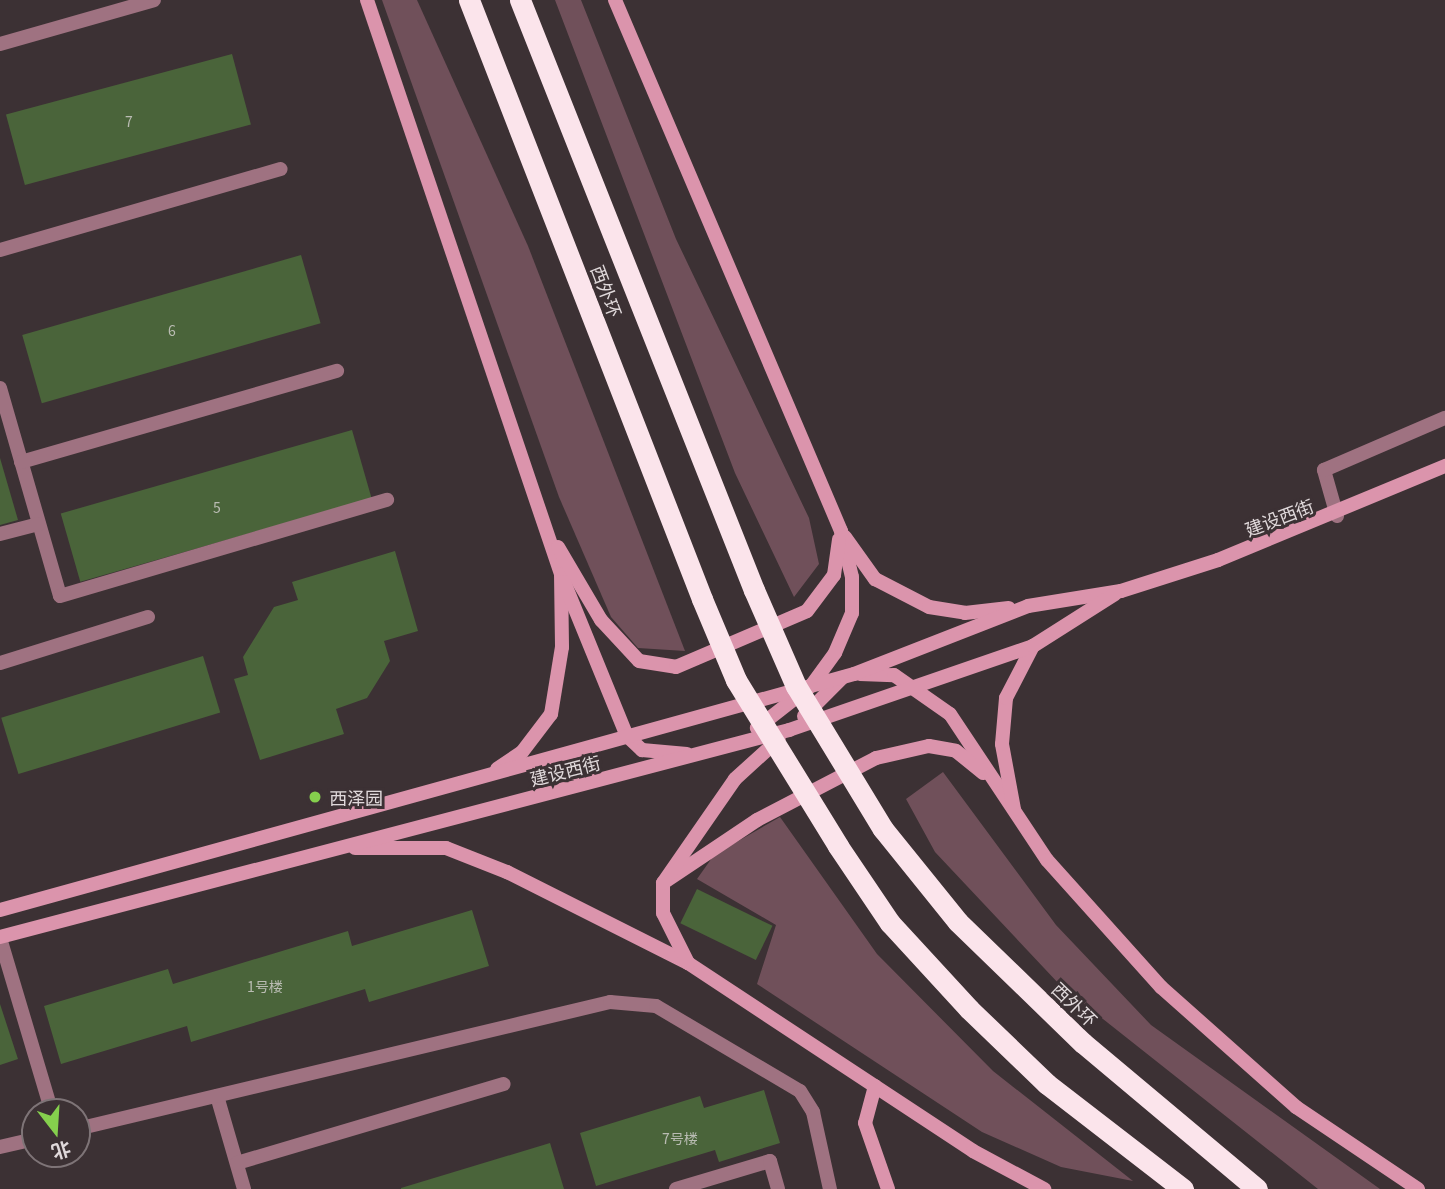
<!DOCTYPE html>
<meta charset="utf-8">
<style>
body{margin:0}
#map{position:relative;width:1445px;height:1189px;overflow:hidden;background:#3c3134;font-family:Georgia,"Noto Sans SC",serif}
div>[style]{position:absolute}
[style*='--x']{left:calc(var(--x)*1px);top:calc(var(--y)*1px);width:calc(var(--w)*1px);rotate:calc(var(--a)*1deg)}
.green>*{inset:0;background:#70505a}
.building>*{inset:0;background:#4a643a;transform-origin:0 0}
.lane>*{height:14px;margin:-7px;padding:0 7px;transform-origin:7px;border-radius:7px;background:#9f7281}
.street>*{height:14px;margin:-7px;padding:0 7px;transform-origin:7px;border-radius:7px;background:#9f7281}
.secondary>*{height:14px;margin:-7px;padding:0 7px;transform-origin:7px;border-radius:7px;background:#db94ac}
.highway>*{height:21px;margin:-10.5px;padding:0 10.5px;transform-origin:10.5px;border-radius:10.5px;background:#fbe4eb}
.highway-bridge>*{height:21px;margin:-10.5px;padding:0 10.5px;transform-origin:10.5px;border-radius:10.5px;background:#fbe4eb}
.dots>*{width:19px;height:19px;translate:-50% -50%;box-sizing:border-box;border:4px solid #3c3134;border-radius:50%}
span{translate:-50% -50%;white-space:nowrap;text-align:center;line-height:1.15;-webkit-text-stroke:6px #3c3134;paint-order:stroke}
.number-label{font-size:14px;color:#babcb3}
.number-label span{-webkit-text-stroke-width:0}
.street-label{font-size:18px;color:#e0d9db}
.poi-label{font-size:18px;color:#e0d9db}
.left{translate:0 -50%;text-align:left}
.north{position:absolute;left:21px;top:1098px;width:70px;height:70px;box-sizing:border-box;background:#3c3134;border:2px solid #7e7477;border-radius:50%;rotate:163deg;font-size:19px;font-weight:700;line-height:28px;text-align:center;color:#e0d9db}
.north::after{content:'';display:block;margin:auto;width:24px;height:32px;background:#85cf4d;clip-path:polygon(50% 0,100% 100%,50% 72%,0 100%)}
</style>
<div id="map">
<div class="green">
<i style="clip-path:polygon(382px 0,417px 0,528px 246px,685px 651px,638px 648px,611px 617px,559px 497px)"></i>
<i style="clip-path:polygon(555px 0,581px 0,676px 239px,809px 518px,819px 564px,794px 597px,735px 473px)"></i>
<i style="clip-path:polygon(943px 772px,1056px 925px,1151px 1025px,1380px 1189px,1318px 1189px,1060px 985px,935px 852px,906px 799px)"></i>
<i style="clip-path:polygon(780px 817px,877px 954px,993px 1071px,1133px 1181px,1061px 1167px,982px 1132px,757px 984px,776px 925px,697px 879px,714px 855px)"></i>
</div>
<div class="building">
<i style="left:232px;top:54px;width:73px;height:234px;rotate:75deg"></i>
<i style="left:301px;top:255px;width:71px;height:290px;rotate:74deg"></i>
<i style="left:352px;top:430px;width:71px;height:303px;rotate:74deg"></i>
<i style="clip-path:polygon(0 458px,18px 520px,0 525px)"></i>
<i style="clip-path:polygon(395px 551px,418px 631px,384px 641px,390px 661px,367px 698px,336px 709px,344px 734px,260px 760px,234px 679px,248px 675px,243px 657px,274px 607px,298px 600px,292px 582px)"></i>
<i style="left:203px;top:656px;width:59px;height:211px;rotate:73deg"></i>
<i style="left:697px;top:889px;width:84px;height:38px;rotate:26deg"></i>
<i style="clip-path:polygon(472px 910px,489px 966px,369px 1002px,365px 989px,191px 1042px,187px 1026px,61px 1064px,44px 1006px,168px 969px,173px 984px,348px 931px,352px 946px)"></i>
<i style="clip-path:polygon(0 1004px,18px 1059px,0 1065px)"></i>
<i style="clip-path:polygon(764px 1090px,780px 1143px,719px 1162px,715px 1150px,596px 1186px,580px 1133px,700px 1096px,704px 1108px)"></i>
<i style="clip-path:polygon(550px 1143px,564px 1189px,401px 1189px,401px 1188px)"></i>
</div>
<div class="lane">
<i style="--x:1337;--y:516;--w:48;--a:-105.8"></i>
<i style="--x:1324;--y:470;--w:132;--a:-23.3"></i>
</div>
<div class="street">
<i style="--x:0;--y:44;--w:160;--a:-15.9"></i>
<i style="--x:0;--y:250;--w:292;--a:-16.1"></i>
<i style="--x:0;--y:388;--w:216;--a:73.9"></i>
<i style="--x:60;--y:596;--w:341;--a:-16.4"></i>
<i style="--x:21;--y:462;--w:329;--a:-16.1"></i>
<i style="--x:0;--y:534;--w:40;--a:-14.4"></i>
<i style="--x:0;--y:663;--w:155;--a:-17.3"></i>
<i style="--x:0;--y:938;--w:182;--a:73.4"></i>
<i style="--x:217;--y:1096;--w:97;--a:73.8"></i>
<i style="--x:77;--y:1129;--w:548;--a:-13.4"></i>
<i style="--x:610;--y:1002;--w:46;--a:5"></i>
<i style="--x:656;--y:1006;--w:167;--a:30.6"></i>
<i style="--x:800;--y:1091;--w:25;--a:58"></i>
<i style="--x:813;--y:1112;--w:79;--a:77.6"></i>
<i style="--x:0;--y:1147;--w:36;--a:-13"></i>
<i style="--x:237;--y:1163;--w:278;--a:-16.5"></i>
<i style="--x:676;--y:1189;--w:98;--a:-16.6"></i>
<i style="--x:770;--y:1161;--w:29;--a:74"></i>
</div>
<div class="secondary">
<i style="--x:367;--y:0;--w:606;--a:71.33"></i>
<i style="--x:561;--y:574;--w:73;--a:89.2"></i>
<i style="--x:562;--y:647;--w:68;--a:99.3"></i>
<i style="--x:551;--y:714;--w:48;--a:127.3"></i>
<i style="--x:522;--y:752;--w:30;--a:146"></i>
<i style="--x:615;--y:0;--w:577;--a:66.94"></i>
<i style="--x:841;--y:531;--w:47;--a:76.6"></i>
<i style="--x:852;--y:577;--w:36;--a:90"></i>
<i style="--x:852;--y:613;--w:43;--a:113"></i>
<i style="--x:835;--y:653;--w:39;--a:126"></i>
<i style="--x:812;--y:685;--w:70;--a:142"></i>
<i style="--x:845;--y:537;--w:52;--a:54.5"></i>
<i style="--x:875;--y:579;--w:61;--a:27.4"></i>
<i style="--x:929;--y:607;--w:36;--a:9"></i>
<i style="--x:965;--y:613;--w:44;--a:-6.5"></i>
<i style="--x:558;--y:547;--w:85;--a:59.5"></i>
<i style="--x:601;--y:620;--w:56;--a:47.2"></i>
<i style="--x:639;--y:661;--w:37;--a:9"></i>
<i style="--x:676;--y:667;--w:142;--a:-23.1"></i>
<i style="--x:807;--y:611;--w:45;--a:-53.1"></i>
<i style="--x:834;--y:575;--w:36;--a:-82"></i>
<i style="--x:564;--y:582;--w:166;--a:67.8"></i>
<i style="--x:627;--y:736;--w:21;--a:43"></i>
<i style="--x:642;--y:750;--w:45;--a:5.1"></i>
<i style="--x:860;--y:674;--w:34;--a:2"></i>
<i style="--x:894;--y:675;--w:68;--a:34.9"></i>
<i style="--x:950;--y:714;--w:175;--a:56.4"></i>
<i style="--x:1047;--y:860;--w:171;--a:48.1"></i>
<i style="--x:1161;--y:987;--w:181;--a:41.6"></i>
<i style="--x:1296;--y:1107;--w:147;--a:33.9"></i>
<i style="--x:804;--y:716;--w:54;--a:-45"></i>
<i style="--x:1014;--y:809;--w:66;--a:-100.5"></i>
<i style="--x:1002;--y:744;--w:46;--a:-85"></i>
<i style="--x:1006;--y:698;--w:59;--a:-62.6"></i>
<i style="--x:355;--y:848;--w:91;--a:0"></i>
<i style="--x:446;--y:848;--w:66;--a:21.5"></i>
<i style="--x:507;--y:872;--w:203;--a:26.7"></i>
<i style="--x:688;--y:963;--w:341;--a:33.4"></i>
<i style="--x:973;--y:1151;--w:81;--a:28.2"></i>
<i style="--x:663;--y:883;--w:113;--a:-33.8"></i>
<i style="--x:757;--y:820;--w:134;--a:-27.5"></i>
<i style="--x:876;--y:758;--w:54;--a:-12.8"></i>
<i style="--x:929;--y:746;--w:27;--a:10"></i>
<i style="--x:956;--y:751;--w:35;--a:39"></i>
<i style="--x:0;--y:910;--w:886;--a:-15.45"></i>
<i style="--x:854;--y:674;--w:187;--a:-21.3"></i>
<i style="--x:1028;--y:606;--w:94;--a:-9.2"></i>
<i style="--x:1121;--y:591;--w:102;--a:-17.7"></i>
<i style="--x:1218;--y:560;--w:246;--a:-22.5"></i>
<i style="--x:0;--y:937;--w:816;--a:-14.7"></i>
<i style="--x:789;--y:730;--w:258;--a:-19"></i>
<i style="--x:1033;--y:646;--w:97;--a:-32.4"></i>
<i style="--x:688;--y:963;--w:56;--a:-116.6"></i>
<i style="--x:663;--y:913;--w:30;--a:-90"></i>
<i style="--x:663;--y:883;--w:126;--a:-55.3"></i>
<i style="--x:735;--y:779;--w:59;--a:-42.3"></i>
<i style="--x:875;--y:1086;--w:38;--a:105"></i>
<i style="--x:865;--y:1123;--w:70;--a:70.8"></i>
</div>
<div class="highway">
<i style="--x:469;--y:0;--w:643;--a:68.74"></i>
<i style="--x:520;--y:0;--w:635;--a:68.37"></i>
<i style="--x:883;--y:829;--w:119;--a:51.1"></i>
<i style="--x:958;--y:922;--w:174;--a:44.1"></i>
<i style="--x:1083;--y:1043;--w:227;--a:40"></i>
<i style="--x:838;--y:846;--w:93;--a:56"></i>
<i style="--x:890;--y:923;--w:117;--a:47.4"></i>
<i style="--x:969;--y:1009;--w:108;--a:43.9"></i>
<i style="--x:1047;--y:1084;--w:172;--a:37.7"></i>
</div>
<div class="highway-bridge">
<i style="--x:754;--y:590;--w:105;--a:66.4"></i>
<i style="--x:796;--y:686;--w:167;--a:58.7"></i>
<i style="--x:702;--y:599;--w:88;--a:67.2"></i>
<i style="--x:736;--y:680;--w:195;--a:58.4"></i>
</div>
<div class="dots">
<i style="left:315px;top:797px;background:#85cf4d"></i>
</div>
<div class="number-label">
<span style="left:129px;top:121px">7</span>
<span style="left:172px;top:330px">6</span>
<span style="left:217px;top:507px">5</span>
<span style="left:265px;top:986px">1号楼</span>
<span style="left:680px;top:1138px">7号楼</span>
</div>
<div class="street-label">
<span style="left:607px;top:291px;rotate:69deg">西外环</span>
<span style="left:1279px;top:517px;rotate:-21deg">建设西街</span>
<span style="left:565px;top:770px;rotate:-14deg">建设西街</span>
<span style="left:1075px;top:1004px;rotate:44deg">西外环</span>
</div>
<div class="poi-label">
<span class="left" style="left:329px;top:797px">西泽园</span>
</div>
<div class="north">北</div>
</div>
